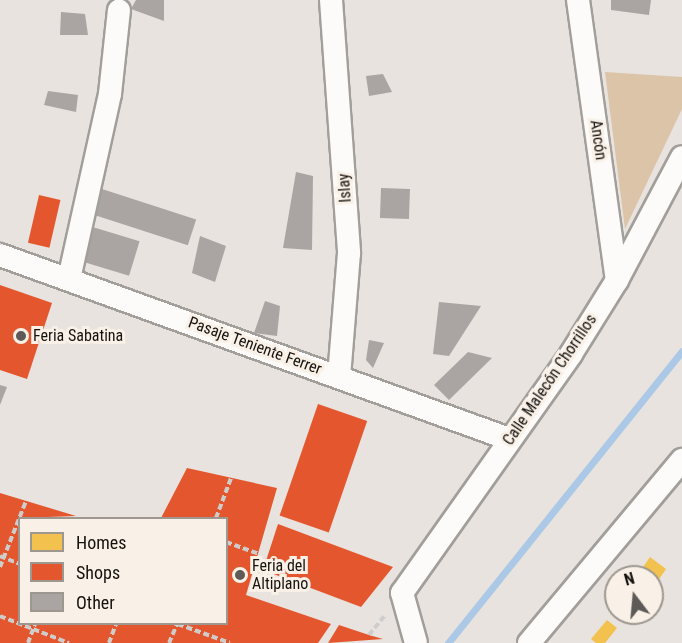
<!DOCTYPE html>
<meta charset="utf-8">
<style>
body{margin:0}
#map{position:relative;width:682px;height:643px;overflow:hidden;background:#e8e3de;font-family:"Roboto Condensed",sans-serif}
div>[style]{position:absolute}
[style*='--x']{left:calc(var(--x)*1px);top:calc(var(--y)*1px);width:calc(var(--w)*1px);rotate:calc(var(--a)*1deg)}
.green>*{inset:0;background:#dcc4a9}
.homes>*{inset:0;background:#f2c14e}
.shops>*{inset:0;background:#e4572e;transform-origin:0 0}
.stream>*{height:7px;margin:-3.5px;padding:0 3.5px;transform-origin:3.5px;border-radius:3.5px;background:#abc8e6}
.building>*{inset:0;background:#aaa5a3;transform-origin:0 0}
.path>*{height:4px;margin-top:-2px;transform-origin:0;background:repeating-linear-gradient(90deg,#cecdcb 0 6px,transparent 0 9px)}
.roads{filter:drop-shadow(2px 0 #a29e9a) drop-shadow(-2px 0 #a29e9a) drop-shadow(0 2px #a29e9a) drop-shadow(0 -2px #a29e9a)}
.minor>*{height:22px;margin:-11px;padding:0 11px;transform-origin:11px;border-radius:11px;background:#fcfbfa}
.dots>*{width:16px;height:16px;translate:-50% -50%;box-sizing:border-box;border:3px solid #f9f1e7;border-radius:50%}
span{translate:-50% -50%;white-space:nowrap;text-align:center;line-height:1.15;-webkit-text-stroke:6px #f9f1e7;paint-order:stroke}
.street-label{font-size:16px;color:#14110e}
.poi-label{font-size:16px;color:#14110e}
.left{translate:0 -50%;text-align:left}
.legend{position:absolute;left:18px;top:517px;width:210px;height:108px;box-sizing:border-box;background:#f9f1e7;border:2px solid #9d9790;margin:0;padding:8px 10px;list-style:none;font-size:18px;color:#14110e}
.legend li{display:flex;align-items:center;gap:12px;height:30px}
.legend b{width:30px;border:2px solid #9d9790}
.north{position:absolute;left:604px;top:565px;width:60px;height:60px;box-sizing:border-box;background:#f9f1e7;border:2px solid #9d9790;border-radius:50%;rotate:344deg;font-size:16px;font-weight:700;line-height:24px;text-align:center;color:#14110e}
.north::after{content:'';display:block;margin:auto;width:21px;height:27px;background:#5e5a57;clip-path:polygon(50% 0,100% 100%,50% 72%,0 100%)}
</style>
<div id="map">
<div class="green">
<i style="clip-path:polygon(605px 72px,682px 77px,682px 109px,625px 229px)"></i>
</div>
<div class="homes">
<i style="clip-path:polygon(650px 557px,666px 569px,653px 588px,652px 577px,637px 576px)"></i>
<i style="clip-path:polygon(607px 620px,617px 628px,605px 643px,596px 643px,591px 639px)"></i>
</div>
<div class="shops">
<i style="left:39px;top:195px;width:22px;height:49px;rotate:13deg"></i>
<i style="clip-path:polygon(0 285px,52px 303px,27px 379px,0 370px)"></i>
<i style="left:318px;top:404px;width:52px;height:118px;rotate:19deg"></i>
<i style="clip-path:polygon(187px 468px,277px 488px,246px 595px,331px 624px,318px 643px,0 643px,0 493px,76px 516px,20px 518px,20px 624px,226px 624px,226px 518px,161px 518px)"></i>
<i style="clip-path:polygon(278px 524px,393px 567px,361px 607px,263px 570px)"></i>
<i style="clip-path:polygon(339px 625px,369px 635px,383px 639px,328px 643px)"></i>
</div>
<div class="stream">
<i style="--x:448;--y:643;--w:374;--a:-51.3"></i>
</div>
<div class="building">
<i style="clip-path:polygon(136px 0,164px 0,164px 21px,131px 9px)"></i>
<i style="clip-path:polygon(611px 0,651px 0,649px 15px,611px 10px)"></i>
<i style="clip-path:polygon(61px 12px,85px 14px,88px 35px,60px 35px)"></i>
<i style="clip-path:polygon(383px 74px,392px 92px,369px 96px,366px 76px)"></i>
<i style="clip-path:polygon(48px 91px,78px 95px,76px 112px,44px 105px)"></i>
<i style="clip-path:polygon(296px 172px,313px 176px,312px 250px,283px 248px)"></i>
<i style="left:381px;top:188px;width:29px;height:30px;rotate:2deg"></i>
<i style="left:102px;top:189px;width:99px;height:27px;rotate:18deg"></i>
<i style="left:86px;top:225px;width:56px;height:36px;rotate:17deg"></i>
<i style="clip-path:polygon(200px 236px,226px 246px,215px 282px,192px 273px)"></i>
<i style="clip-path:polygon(265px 301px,280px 306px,277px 336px,254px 333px)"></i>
<i style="clip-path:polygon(439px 302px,481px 306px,449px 356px,433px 354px)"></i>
<i style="clip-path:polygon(369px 340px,384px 343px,373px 368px,366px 360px)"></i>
<i style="clip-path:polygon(468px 352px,492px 358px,449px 400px,434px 385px)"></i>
<i style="clip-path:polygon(0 385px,7px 387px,0 405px)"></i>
</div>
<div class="path">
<i style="--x:161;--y:518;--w:1;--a:0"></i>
<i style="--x:216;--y:518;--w:43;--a:-69.4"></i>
<i style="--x:226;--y:542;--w:35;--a:20"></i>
<i style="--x:0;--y:556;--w:22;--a:22"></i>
<i style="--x:0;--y:567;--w:71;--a:-68.5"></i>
<i style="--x:0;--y:616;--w:74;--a:21.4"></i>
<i style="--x:178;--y:624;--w:55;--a:20.1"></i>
<i style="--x:369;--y:635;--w:26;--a:-51"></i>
<i style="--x:28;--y:643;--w:20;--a:-70"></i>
<i style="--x:109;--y:643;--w:20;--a:-70"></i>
<i style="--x:169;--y:643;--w:21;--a:-67"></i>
</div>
<div class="roads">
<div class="minor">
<i style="--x:331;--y:0;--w:254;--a:85.9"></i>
<i style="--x:349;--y:253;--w:123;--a:94.6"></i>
<i style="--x:578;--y:0;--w:283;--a:82.1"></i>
<i style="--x:0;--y:255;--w:541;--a:19.87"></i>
<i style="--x:69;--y:279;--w:189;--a:-77.5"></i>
<i style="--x:110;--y:94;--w:84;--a:-83.9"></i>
<i style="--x:416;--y:643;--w:52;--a:-105.6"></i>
<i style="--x:402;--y:593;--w:293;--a:-54.7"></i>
<i style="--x:571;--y:354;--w:87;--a:-58.1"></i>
<i style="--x:617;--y:280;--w:139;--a:-62.1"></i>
<i style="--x:529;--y:643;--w:239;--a:-50.1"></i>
</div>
</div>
<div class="dots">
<i style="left:21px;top:336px;background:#5e5a57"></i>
<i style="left:240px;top:575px;background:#5e5a57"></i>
</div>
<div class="street-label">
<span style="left:598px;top:140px;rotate:82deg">Ancón</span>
<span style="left:345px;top:188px;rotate:-94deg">Islay</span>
<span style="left:255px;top:346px;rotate:20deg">Pasaje Teniente Ferrer</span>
<span style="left:550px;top:380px;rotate:-56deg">Calle Malecón Chorrillos</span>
</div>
<div class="poi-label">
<span class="left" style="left:33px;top:336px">Feria Sabatina</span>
<span class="left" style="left:252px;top:575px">Feria del<br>Altiplano</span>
</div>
<ul class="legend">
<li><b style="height:16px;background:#f2c14e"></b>Homes</li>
<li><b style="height:16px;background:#e4572e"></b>Shops</li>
<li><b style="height:16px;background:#aaa5a3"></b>Other</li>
</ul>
<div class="north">N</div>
</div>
